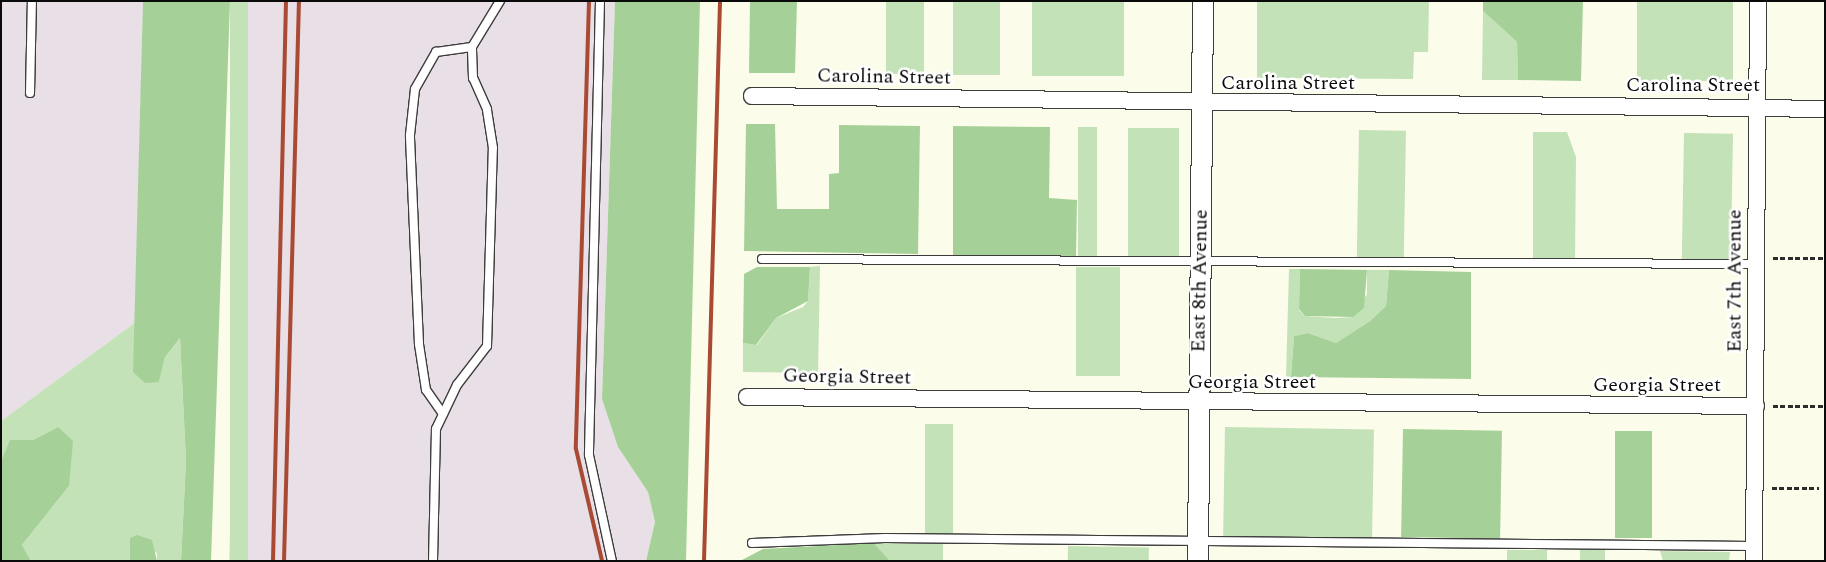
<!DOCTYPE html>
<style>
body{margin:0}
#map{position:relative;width:1826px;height:562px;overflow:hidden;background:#fcfcea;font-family:Spectral,serif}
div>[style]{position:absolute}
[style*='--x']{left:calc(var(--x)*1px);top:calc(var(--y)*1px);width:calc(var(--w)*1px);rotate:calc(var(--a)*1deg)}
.industrial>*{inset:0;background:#e8dfe7}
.green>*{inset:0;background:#c4e2b8;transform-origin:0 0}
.forest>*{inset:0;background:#a5d199;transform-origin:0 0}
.path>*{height:3px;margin-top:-1.5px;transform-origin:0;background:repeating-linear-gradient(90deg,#2c2c2c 0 5px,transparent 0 7.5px)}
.roads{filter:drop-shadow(1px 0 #3d3d3d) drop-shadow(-1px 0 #3d3d3d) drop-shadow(0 1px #3d3d3d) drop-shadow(0 -1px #3d3d3d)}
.service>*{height:8px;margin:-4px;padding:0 4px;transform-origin:4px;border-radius:4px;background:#fff}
.minor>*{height:16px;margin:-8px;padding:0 8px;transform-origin:8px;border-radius:8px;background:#fff}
.tertiary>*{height:20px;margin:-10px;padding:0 10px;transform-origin:10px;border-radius:10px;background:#fff}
.rail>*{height:4px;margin:-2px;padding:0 2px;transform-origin:2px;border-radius:2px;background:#a84a34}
span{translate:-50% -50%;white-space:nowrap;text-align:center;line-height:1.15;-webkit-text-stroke:5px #fff;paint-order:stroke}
.street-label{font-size:20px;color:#0a0a0a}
.frame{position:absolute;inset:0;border:2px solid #0a0a0a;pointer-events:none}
</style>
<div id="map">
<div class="industrial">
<i style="clip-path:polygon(1px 1px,143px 1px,136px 322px,1px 421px)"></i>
<i style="clip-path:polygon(248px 1px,615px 1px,602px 399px,618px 447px,648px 492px,655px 522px,646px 561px,229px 561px)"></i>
</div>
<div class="green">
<i style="left:230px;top:1px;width:18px;height:560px"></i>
<i style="left:886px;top:1px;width:38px;height:73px"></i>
<i style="left:953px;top:1px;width:47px;height:74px"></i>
<i style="left:1032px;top:1px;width:92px;height:75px"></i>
<i style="clip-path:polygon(1257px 1px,1429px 1px,1428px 52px,1414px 52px,1413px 79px,1257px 78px)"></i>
<i style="left:1637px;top:1px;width:96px;height:80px"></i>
<i style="clip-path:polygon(1483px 11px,1517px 42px,1518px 80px,1482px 80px)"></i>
<i style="left:1078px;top:127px;width:19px;height:129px"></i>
<i style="left:1128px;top:128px;width:51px;height:128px"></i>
<i style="left:1359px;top:130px;width:47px;height:128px;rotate:1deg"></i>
<i style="clip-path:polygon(1533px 132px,1567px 132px,1576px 157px,1575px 260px,1533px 260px)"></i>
<i style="left:1684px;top:133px;width:49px;height:127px;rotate:1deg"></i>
<i style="clip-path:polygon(820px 266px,818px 373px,743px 372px,743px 343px,757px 345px,776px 318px,803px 307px,808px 301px,810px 267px)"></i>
<i style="left:1076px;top:267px;width:44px;height:109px"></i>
<i style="clip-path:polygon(1289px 269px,1300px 269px,1299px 310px,1305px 316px,1335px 318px,1353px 317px,1367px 294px,1367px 270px,1389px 270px,1386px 306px,1370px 321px,1336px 343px,1308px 333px,1294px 336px,1291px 377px,1286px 377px)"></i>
<i style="clip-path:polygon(136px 322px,133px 372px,159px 382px,165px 357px,180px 338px,186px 461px,181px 561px,157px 561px,157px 553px,130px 538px,130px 561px,31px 561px,22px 545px,69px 486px,58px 427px,33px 440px,11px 440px,1px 462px,1px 421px)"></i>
<i style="left:925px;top:424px;width:28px;height:109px"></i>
<i style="left:1225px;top:427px;width:149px;height:110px;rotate:1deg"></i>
<i style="clip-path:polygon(874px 543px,943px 544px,943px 561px,890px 561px)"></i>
<i style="left:1068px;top:546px;width:81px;height:15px;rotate:1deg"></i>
<i style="left:1507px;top:550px;width:40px;height:11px"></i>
<i style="left:1580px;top:550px;width:25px;height:11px"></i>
<i style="clip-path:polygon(1660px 551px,1730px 552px,1729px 561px,1663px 561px)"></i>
</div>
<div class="forest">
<i style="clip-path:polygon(143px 1px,230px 1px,211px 561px,181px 561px,186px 461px,180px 338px,165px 357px,159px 382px,145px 383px,133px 372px)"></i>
<i style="clip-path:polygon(615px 1px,700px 1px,686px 561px,646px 561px,655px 522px,648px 492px,618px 447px,602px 399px)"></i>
<i style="clip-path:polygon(750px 1px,886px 1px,797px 2px,795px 73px,749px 73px)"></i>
<i style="clip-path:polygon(1483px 1px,1583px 1px,1581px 81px,1518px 80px,1517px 42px,1483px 11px)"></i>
<i style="clip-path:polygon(746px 124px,775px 124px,777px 209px,829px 209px,829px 174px,839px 173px,839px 125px,920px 126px,918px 254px,744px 251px)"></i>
<i style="clip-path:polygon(953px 126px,1050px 127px,1049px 198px,1077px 200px,1076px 256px,953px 255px)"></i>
<i style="clip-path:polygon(757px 267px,810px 267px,808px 301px,776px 318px,756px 345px,743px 343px,744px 274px)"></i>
<i style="clip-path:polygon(1300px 269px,1367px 270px,1364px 308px,1353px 317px,1305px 316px,1299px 309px)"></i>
<i style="clip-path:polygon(1389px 270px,1471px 272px,1471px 379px,1291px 377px,1294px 336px,1308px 333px,1336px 343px,1370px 321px,1386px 306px)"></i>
<i style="clip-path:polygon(58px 427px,73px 441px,69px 486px,22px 545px,31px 561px,1px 561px,1px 462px,10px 440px,33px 440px)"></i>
<i style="left:1403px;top:429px;width:99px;height:108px;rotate:1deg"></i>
<i style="left:1615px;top:431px;width:37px;height:107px"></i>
<i style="clip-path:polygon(137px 535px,152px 540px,157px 561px,130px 561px,130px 538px)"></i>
<i style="clip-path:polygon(874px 543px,890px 561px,740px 561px,763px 549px)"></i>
</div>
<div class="path">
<i style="--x:1773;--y:258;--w:52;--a:0"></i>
<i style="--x:1773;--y:406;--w:52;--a:0"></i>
<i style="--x:1772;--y:488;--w:47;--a:0"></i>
</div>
<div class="roads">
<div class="service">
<i style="--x:600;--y:1;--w:454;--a:91.4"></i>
<i style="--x:589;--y:455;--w:108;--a:77.8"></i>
<i style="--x:30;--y:93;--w:92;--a:-88.8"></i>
<i style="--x:762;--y:259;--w:994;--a:0.29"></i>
<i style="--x:443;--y:414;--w:29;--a:-125"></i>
<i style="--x:426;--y:390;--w:47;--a:-98.7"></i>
<i style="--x:419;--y:344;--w:209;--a:-92.5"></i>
<i style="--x:410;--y:135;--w:46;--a:-83.8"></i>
<i style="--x:415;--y:89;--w:43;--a:-60.4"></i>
<i style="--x:436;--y:52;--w:36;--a:-8"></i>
<i style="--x:472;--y:47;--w:54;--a:-58.7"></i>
<i style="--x:752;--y:543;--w:133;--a:-2.2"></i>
<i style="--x:885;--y:538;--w:869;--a:0.53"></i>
<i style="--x:433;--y:561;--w:132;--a:-88.7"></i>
<i style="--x:436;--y:429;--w:49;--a:-64.5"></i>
<i style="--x:457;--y:385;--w:49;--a:-52.4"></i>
<i style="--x:487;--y:346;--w:198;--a:-88.3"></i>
<i style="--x:493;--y:148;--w:39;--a:-99"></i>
<i style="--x:487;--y:109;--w:34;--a:-114"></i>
<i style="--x:473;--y:78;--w:31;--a:-92"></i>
</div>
<div class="minor">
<i style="--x:752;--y:96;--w:1073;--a:0.69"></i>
<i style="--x:747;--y:397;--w:1009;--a:0.51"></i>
<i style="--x:1754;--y:561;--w:560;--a:-89.59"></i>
</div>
<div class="tertiary">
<i style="--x:1198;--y:561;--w:560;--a:-89.49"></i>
</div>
</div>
<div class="rail">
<i style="--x:589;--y:1;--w:448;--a:91.7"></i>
<i style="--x:576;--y:449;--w:115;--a:76.9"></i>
<i style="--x:273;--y:561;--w:560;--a:-88.67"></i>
<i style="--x:284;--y:561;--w:560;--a:-88.47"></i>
<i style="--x:704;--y:561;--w:560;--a:-88.36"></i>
</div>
<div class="street-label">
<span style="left:884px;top:77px;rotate:1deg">Carolina Street</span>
<span style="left:1288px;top:83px">Carolina Street</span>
<span style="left:1693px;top:85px">Carolina Street</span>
<span style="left:1200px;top:281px;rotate:-89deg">East 8th Avenue</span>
<span style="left:1735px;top:281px;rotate:-90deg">East 7th Avenue</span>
<span style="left:847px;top:377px;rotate:1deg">Georgia Street</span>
<span style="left:1252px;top:382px">Georgia Street</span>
<span style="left:1657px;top:385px">Georgia Street</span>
</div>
<div class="frame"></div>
</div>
